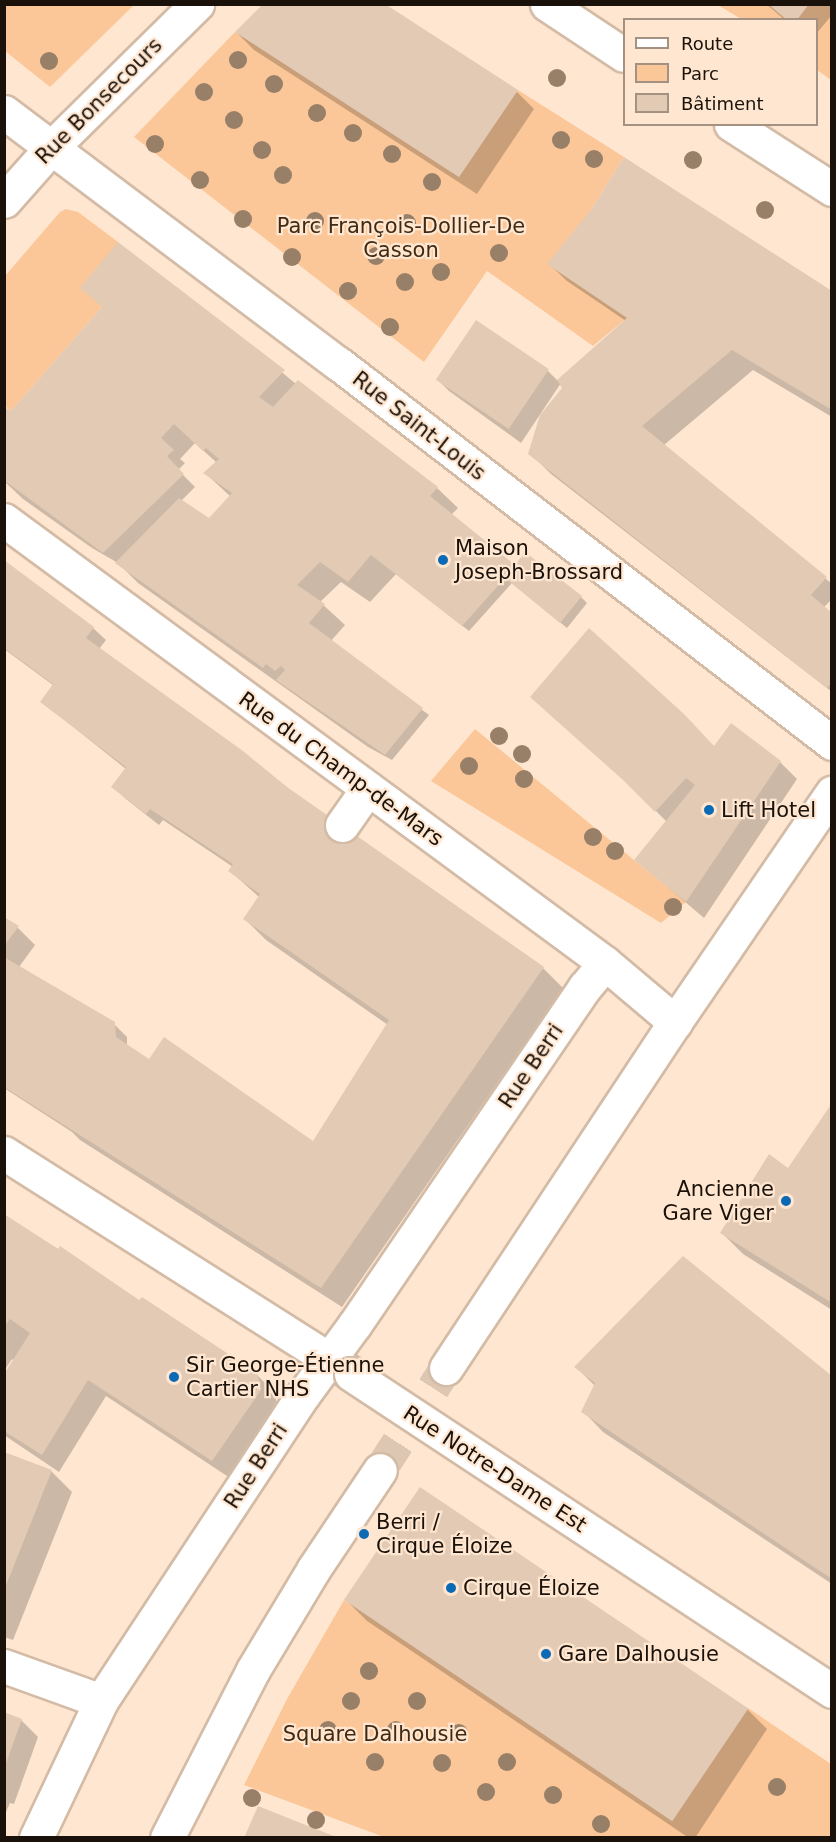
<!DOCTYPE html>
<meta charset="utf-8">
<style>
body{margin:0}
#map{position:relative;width:836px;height:1842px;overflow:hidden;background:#ffe6d0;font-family:"DejaVu Sans",sans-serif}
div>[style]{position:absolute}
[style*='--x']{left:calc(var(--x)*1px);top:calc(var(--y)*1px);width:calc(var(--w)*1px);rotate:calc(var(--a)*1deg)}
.green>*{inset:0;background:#fcc798}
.shadow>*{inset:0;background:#0003}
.building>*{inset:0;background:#e2cab4;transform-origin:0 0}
.minor-tunnel>*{height:33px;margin-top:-16.5px;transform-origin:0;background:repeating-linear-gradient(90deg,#ddc6b2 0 33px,transparent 0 49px)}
.roads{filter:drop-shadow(2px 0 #d3bba6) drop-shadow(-2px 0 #d3bba6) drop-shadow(0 2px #d3bba6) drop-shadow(0 -2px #d3bba6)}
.minor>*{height:33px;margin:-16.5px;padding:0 16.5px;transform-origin:16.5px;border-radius:16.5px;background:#fff}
.major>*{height:33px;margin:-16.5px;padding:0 16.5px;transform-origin:16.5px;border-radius:16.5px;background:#fff}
.bridges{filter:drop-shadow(2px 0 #d3bba6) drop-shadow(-2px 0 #d3bba6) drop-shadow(0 2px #d3bba6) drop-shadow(0 -2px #d3bba6)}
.minor-bridge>*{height:33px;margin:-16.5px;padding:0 16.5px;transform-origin:16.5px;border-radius:16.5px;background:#fff}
.trees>*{width:18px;height:18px;margin:-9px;border-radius:50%;background:#977f68}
.dots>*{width:16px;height:16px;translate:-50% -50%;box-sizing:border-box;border:3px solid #ffe6d0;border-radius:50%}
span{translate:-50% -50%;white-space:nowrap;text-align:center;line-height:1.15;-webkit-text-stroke:4.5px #ffe6d0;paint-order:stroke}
.street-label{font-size:21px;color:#1a120a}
.park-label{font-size:21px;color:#422a12}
.poi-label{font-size:21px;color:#1a120a}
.left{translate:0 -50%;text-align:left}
.right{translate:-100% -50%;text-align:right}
.frame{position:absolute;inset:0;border:6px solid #1a120a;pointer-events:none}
.legend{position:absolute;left:623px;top:18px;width:195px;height:108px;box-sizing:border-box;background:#ffe6d0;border:2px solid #a39181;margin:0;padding:8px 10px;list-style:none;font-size:18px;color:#1a120a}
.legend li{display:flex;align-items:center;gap:12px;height:30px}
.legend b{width:30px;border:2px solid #a39181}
</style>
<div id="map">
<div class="green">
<i style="clip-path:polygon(4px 5px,5px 4px,134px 5px,50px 87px,5px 51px)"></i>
<i style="clip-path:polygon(718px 5px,831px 5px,831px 80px,817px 70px,816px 20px,741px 19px)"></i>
<i style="clip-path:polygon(235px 32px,459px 177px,518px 90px,624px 157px,591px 210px,627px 318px,593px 346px,487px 271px,424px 362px,134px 137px)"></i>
<i style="clip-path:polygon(66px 209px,78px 212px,118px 242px,102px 307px,11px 411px,5px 406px,5px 276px,60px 212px)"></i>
<i style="clip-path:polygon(475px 729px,634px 860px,686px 902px,661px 923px,431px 781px)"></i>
<i style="clip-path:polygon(344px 1600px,672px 1820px,748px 1708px,831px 1764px,831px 1837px,384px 1837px,244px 1785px,287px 1699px)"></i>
</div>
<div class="shadow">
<i style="clip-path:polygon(766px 4px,832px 4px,832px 15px,816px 34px,816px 20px,785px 20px)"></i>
<i style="clip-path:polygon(237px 33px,517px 92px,534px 109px,477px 194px,254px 50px)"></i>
<i style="clip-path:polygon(549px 264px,832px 293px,832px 417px,753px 370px,664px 445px,832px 584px,832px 599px,823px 608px,832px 615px,832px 692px,551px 474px,530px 453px,564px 389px,561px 383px,521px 443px,449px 391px,437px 379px,548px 371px,558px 381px,626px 321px,567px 281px)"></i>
<i style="clip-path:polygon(evenodd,250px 346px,296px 384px,437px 488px,458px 508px,451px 515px,516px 567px,581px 597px,587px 603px,567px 628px,512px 583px,469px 631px,396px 574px,370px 602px,341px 582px,320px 602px,345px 625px,330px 642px,429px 715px,392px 760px,368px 747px,138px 583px,118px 563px,92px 548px,23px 499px,4px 481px,4px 408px,18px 417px,250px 346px,195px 443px,216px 462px,205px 473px,231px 497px,210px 520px,181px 501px,195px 487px,178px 470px,185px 463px,180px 459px,195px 443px)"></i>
<i style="clip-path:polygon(4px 561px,93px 628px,106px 640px,99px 649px,286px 788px,543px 968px,563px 988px,342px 1307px,80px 1140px,72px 1132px,4px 1088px,4px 919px,18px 928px,35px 945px,19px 967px,114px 1024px,127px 1037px,127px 1046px,150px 1061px,314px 1143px,388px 1025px,266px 940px,245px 919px,259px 897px,230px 871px,233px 867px,163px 820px,159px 825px,126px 799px,113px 787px,126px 769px,42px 702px,53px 685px,4px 649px)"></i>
<i style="clip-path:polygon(714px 747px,780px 762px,797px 779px,704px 918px,636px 860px,667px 822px,636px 791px)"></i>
<i style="clip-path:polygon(832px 1105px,832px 1310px,743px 1254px,722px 1233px,788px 1170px)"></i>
<i style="clip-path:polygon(4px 1215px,256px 1374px,274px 1392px,278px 1408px,230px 1478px,106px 1396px,59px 1472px,4px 1435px,4px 1376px,14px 1361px,12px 1359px,4px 1371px)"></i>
<i style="clip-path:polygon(576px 1367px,832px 1378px,832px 1584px,603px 1432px,583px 1411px,595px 1386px)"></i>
<i style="clip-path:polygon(4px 1453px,51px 1471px,72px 1492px,13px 1640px,4px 1637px)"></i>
<i style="clip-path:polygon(346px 1600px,747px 1709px,767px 1729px,695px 1838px,689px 1838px,367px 1621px)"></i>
<i style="clip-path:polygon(4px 1714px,21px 1720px,38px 1737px,14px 1804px,10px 1803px,4px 1817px)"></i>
</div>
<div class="building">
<i style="clip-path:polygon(263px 4px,385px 4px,518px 90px,459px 177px,235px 32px)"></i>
<i style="clip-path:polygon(768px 4px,809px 4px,797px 20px,787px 20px)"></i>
<i style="clip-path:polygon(624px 157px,832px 291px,832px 410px,732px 350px,642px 426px,827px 577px,811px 595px,832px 613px,832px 682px,827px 688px,528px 454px,540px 415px,562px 388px,557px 380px,627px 318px,547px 264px,591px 210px)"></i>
<i style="clip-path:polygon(118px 242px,285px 370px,259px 397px,273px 407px,298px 380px,438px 487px,430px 496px,515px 565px,525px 552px,582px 596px,560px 623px,505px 578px,462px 626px,371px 555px,348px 582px,320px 562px,297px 585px,325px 604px,309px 623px,423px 708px,385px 755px,276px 680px,285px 670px,281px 666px,275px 671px,266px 664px,263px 668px,115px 563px,179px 498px,209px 518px,232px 493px,203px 473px,219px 459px,206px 448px,203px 451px,174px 424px,161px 438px,174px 450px,167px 456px,184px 474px,103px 553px,5px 481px,5px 407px,11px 411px,102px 307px,80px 288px)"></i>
<i style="left:476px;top:320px;width:88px;height:72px;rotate:34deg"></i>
<i style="clip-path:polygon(4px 560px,94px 627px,86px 638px,243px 751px,287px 787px,544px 967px,321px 1288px,4px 1087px,4px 957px,115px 1022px,116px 1037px,149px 1059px,164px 1037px,313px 1141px,389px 1020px,243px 919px,260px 894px,228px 871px,233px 864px,150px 809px,146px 814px,111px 787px,126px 767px,40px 702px,53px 684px,4px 648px)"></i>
<i style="clip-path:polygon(589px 628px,684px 714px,714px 746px,731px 723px,781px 761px,686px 902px,634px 860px,695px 785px,686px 778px,655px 812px,623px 780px,530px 697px)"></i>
<i style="clip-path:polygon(4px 917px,19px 926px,4px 946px)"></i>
<i style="clip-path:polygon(832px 1103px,832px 1303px,720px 1233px,769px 1154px,788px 1168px)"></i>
<i style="clip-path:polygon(4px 1214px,58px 1249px,60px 1246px,139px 1300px,142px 1297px,257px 1373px,261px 1390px,212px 1461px,88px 1380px,42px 1455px,4px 1431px,4px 1374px,30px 1333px,10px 1319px,4px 1327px)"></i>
<i style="clip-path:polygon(683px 1256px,832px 1376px,832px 1579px,581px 1412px,595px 1383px,574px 1367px)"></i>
<i style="clip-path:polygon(4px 1452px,52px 1470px,5px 1588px,4px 1588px)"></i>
<i style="left:420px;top:1487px;width:396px;height:136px;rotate:34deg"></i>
<i style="clip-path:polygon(4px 1712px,22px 1719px,5px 1766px,4px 1766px)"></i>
<i style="clip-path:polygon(258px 1806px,298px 1822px,339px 1838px,244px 1838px)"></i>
</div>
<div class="minor-tunnel">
<i style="--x:380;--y:1470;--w:121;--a:-57.1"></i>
</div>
<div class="roads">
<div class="minor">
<i style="--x:4;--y:112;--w:419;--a:37"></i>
<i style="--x:339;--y:364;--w:622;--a:37.55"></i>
<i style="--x:4;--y:201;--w:72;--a:-48.4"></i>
<i style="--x:52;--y:147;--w:204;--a:-44.6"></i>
<i style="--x:4;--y:520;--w:747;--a:36.39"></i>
<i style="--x:605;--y:963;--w:92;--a:40.1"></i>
<i style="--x:342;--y:825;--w:45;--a:-54.9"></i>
<i style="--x:4;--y:1153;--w:406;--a:32.4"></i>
<i style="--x:446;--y:1368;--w:415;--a:-56.5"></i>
<i style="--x:675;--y:1022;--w:278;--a:-55.6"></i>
<i style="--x:4;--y:1666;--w:103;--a:19.8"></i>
<i style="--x:36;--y:1838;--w:152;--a:-64.6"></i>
<i style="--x:101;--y:1701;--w:367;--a:-56.6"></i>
<i style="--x:303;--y:1395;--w:88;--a:-53.8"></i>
<i style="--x:355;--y:1324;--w:408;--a:-55.7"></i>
<i style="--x:585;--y:987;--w:31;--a:-50"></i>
<i style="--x:167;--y:1838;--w:189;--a:-62.9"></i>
<i style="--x:253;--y:1670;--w:117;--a:-59"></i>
<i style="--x:313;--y:1570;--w:120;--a:-56.2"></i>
</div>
<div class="major">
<i style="--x:547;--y:4;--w:92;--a:33.5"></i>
<i style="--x:731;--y:124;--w:120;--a:32.8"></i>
</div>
</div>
<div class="bridges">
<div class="minor-bridge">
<i style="--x:351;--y:1374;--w:576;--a:33.39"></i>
</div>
</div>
<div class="trees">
<i style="left:238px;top:60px"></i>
<i style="left:49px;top:61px"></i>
<i style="left:557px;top:78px"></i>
<i style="left:274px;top:84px"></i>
<i style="left:204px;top:92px"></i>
<i style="left:317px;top:113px"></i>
<i style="left:234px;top:120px"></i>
<i style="left:353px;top:133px"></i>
<i style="left:561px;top:140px"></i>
<i style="left:155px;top:144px"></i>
<i style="left:262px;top:150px"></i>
<i style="left:392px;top:154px"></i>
<i style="left:594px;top:159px"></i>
<i style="left:693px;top:160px"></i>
<i style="left:283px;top:175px"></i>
<i style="left:200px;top:180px"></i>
<i style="left:432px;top:182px"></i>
<i style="left:765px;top:210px"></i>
<i style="left:243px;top:219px"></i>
<i style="left:315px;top:221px"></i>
<i style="left:407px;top:223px"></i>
<i style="left:499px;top:253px"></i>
<i style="left:376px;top:256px"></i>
<i style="left:292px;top:257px"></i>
<i style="left:441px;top:272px"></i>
<i style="left:405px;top:282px"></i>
<i style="left:348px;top:291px"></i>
<i style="left:390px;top:327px"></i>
<i style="left:499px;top:736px"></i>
<i style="left:522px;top:754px"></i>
<i style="left:469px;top:766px"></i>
<i style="left:524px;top:779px"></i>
<i style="left:593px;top:837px"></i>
<i style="left:615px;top:851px"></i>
<i style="left:673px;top:907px"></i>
<i style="left:369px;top:1671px"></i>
<i style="left:351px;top:1701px"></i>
<i style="left:417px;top:1701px"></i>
<i style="left:328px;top:1730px"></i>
<i style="left:396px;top:1730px"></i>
<i style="left:459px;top:1733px"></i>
<i style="left:375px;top:1762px"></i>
<i style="left:507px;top:1762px"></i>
<i style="left:442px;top:1763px"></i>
<i style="left:777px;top:1787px"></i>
<i style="left:486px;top:1792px"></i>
<i style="left:553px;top:1795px"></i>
<i style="left:252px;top:1798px"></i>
<i style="left:316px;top:1820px"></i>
<i style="left:601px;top:1824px"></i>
</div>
<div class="dots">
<i style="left:443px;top:560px;background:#0b6ab6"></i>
<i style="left:709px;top:810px;background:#0b6ab6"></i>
<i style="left:786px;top:1201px;background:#0b6ab6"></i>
<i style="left:174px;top:1377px;background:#0b6ab6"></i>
<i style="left:364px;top:1534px;background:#0b6ab6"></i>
<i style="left:451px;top:1588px;background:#0b6ab6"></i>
<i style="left:546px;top:1654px;background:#0b6ab6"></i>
</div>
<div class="street-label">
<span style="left:99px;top:101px;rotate:-45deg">Rue Bonsecours</span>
<span style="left:419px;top:426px;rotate:38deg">Rue Saint-Louis</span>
<span style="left:341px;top:769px;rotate:36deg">Rue du Champ-de-Mars</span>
<span style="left:531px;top:1066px;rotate:-56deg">Rue Berri</span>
<span style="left:256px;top:1466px;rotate:-57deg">Rue Berri</span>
<span style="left:495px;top:1469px;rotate:33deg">Rue Notre-Dame Est</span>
</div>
<div class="park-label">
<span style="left:401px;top:238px">Parc François-Dollier-De<br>Casson</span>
<span style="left:375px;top:1734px">Square Dalhousie</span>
</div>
<div class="poi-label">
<span class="left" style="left:455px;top:560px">Maison<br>Joseph-Brossard</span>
<span class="left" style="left:721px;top:810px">Lift Hotel</span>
<span class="right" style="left:774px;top:1201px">Ancienne<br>Gare Viger</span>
<span class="left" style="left:186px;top:1377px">Sir George-Étienne<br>Cartier NHS</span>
<span class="left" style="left:376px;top:1534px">Berri /<br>Cirque Éloize</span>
<span class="left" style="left:463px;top:1588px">Cirque Éloize</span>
<span class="left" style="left:558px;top:1654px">Gare Dalhousie</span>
</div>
<div class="frame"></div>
<ul class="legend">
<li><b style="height:8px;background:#fff"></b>Route</li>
<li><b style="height:16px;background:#fcc798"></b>Parc</li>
<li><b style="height:16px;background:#e2cab4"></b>Bâtiment</li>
</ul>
</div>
